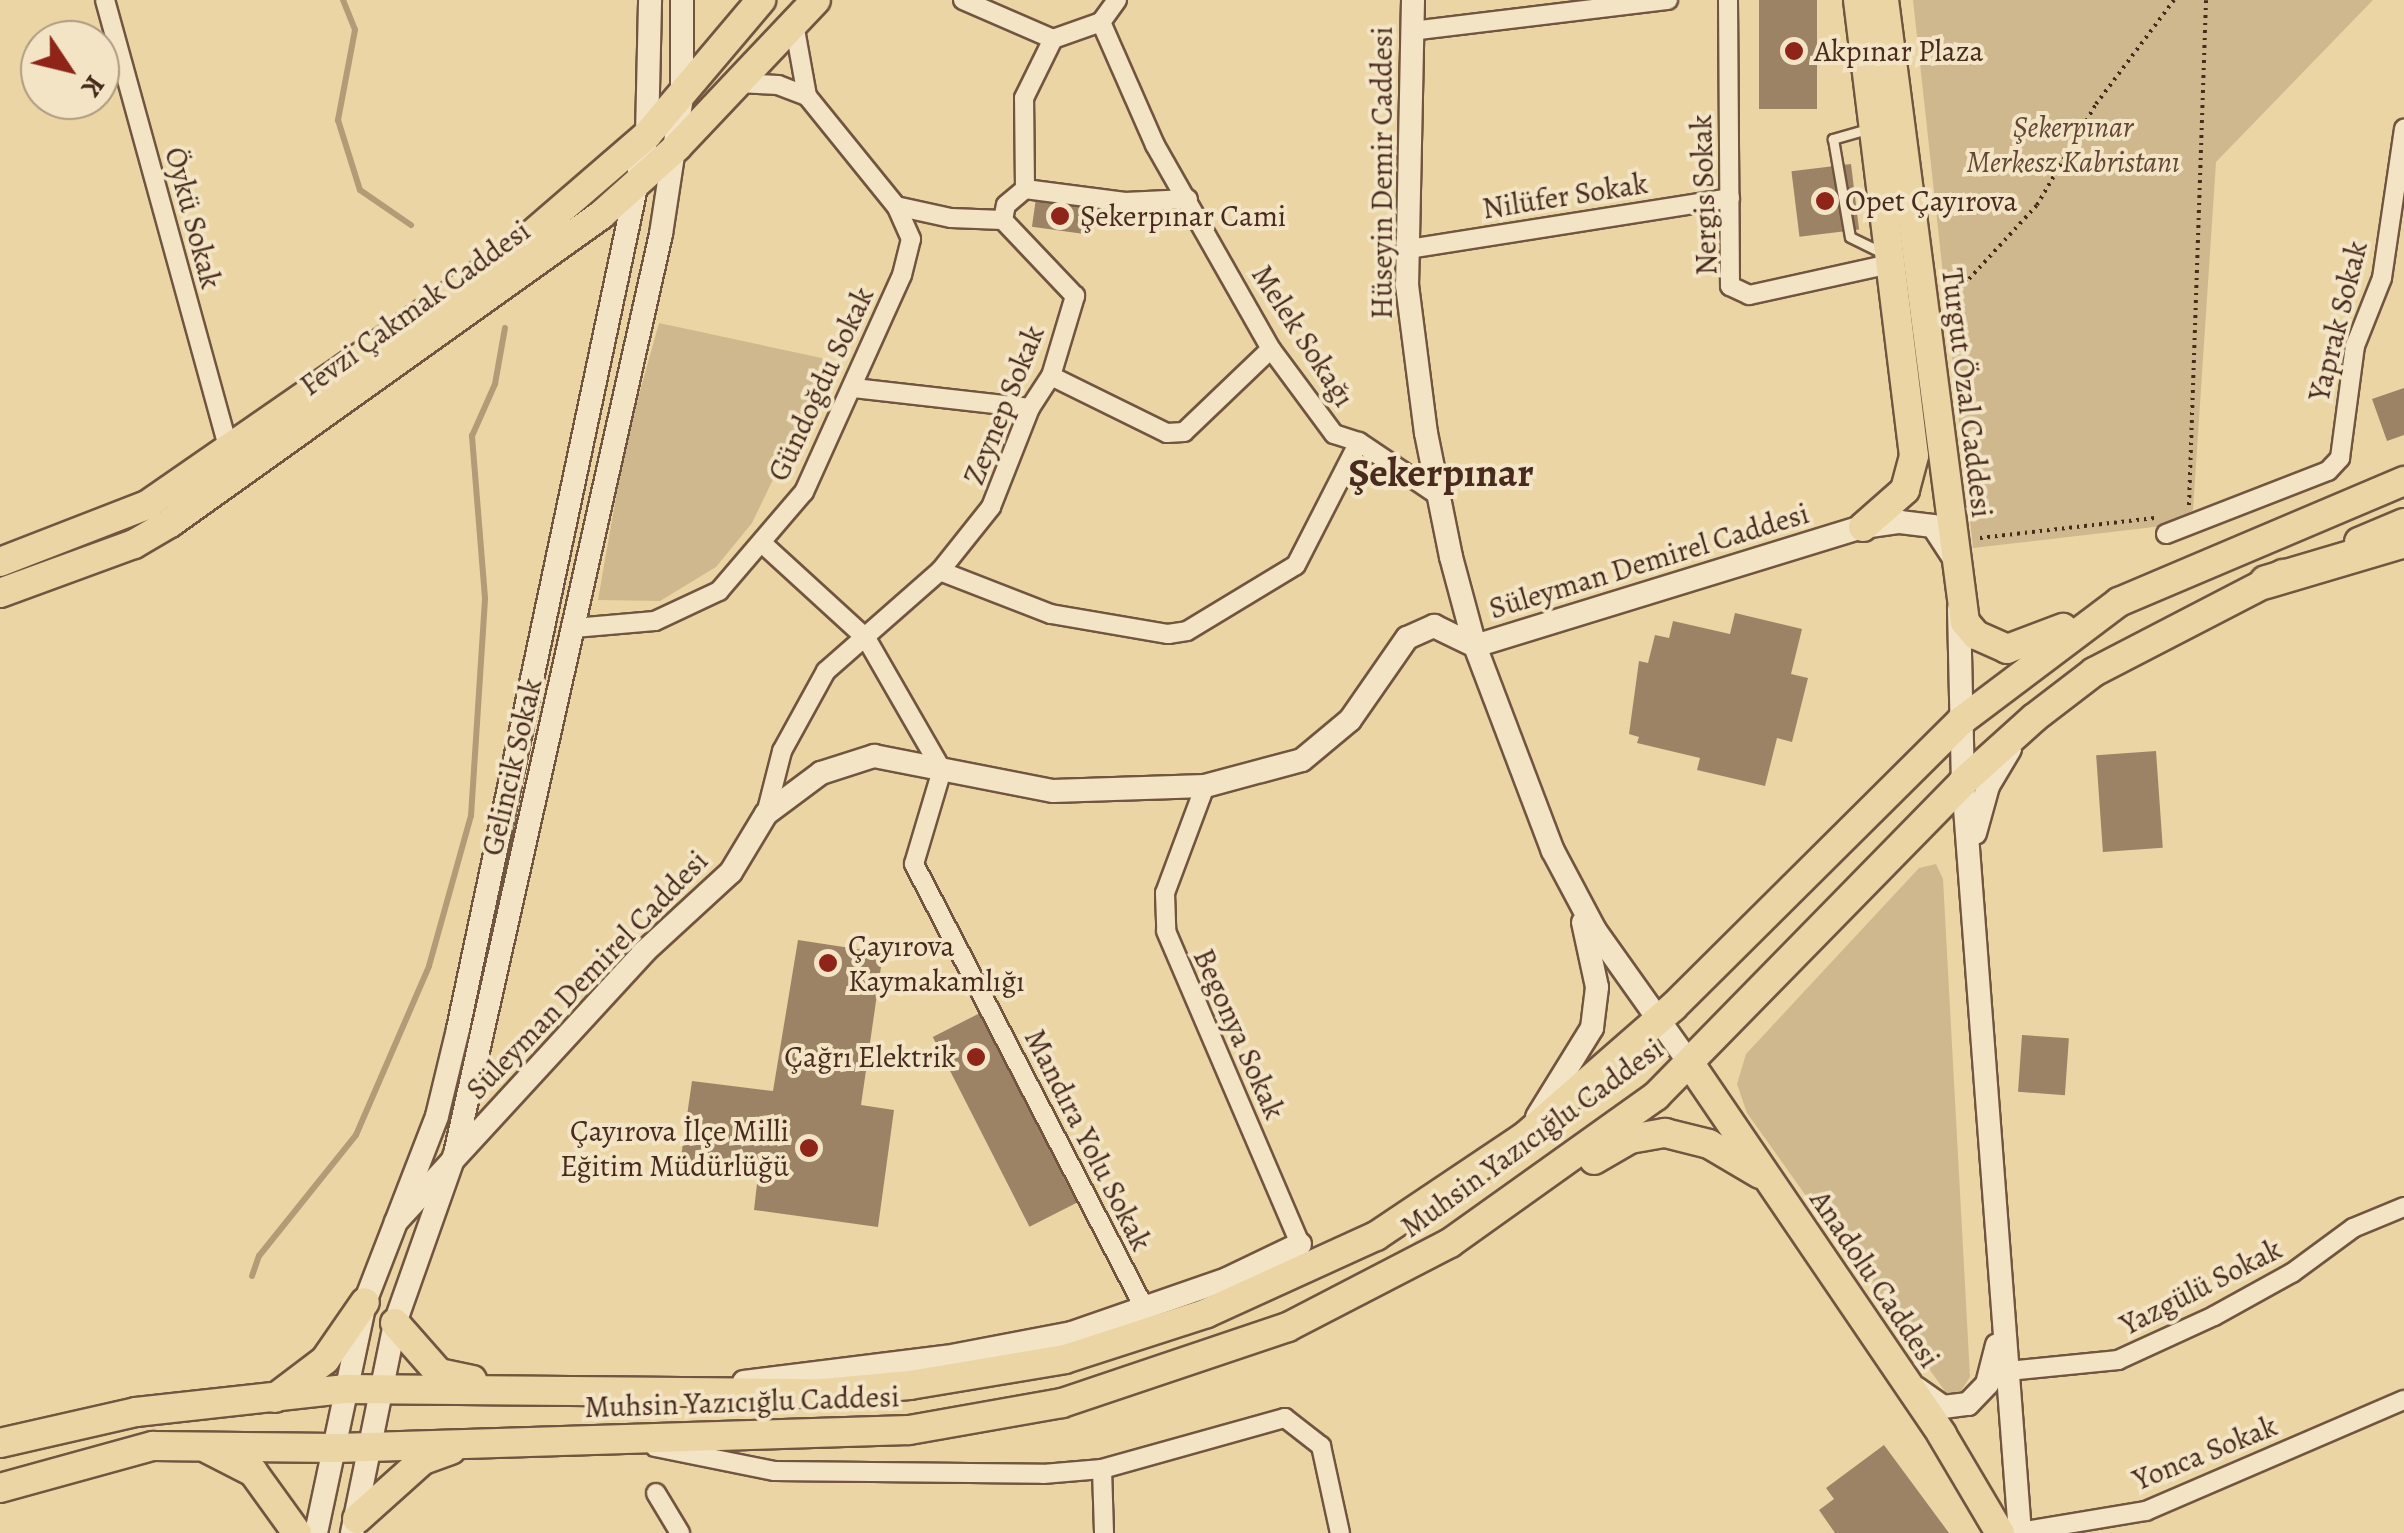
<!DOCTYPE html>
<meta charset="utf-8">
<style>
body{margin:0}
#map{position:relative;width:2404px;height:1533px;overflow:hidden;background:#ebd5a5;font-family:Alegreya,serif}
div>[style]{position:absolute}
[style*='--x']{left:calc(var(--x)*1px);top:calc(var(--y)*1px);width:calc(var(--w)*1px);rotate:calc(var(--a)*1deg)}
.green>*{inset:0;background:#cfb88e}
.stream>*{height:6px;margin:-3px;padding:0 3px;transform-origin:3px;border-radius:3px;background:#b49b77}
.building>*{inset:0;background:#9d8365;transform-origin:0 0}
.path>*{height:4px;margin-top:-2px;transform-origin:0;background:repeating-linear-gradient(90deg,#482a1f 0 2.5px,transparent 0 7.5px)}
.roads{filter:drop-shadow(2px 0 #715540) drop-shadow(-2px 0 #715540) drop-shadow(0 2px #715540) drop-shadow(0 -2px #715540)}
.service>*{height:9px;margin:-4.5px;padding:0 4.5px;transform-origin:4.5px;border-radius:4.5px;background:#f2e4c4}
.minor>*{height:18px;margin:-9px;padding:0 9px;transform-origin:9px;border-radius:9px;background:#f2e4c4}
.tertiary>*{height:22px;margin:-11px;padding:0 11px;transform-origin:11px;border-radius:11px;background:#f2e4c4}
.primary>*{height:28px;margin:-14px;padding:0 14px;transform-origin:14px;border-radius:14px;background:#ebd5a5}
.motorway>*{height:32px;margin:-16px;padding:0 16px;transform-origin:16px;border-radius:16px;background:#ebd5a5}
.dots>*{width:28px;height:28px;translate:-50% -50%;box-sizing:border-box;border:5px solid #f2e4c4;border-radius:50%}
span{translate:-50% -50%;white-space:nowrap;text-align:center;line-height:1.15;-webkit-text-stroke:8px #f2e4c4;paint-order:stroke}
.poi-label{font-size:30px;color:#482a1f}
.left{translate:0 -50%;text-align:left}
.right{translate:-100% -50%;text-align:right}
.park-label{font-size:30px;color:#634635;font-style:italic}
.street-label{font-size:30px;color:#482a1f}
.district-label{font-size:40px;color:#482a1f;font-weight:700}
.north{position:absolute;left:20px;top:20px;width:100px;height:100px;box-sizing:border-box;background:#f2e4c4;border:2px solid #ae9a82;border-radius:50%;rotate:125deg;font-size:28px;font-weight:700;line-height:40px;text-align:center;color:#482a1f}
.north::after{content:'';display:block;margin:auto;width:35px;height:45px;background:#8f2418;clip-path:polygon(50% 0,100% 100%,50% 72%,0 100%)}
</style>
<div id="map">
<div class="green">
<i style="clip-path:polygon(1913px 0,2373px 0,2216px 162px,2193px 510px,2171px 525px,1973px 548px)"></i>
<i style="clip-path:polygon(659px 323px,831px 360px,752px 523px,716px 567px,660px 601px,598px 600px,625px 445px)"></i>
<i style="clip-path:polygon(1936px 864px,1943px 879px,1970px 1377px,1961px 1391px,1947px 1394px,1747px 1113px,1737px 1084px,1746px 1054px,1919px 868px)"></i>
</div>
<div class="stream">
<i style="--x:343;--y:0;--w:32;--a:68"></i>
<i style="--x:355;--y:30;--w:92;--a:100.7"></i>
<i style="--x:338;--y:120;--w:73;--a:72.6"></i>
<i style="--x:360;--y:190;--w:62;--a:34.5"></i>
<i style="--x:252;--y:1276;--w:21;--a:-71"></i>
<i style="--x:259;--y:1256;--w:155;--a:-51.3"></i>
<i style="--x:356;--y:1135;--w:184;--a:-66.6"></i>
<i style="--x:429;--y:966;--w:156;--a:-74.4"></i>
<i style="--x:471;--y:816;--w:218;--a:-86.3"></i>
<i style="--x:485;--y:598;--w:163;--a:-94.6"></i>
<i style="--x:472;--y:436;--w:57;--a:-66.1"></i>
<i style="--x:495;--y:384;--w:57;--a:-79.9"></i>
</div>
<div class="building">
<i style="left:1759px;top:0;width:58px;height:109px"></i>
<i style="left:1851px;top:164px;width:66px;height:60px;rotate:83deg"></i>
<i style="left:1036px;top:198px;width:51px;height:29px;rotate:8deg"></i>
<i style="clip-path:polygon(2404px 388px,2404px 435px,2387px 441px,2372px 399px)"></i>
<i style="clip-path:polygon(1735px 613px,1802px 629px,1791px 674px,1808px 678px,1792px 742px,1777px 738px,1765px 786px,1697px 770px,1700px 758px,1637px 743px,1639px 737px,1629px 734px,1639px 661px,1648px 663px,1655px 635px,1669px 638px,1673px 621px,1730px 634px)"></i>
<i style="left:2156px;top:751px;width:97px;height:60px;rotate:86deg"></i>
<i style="clip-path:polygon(798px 940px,883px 953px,861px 1105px,894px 1110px,878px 1227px,754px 1210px,758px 1175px,680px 1164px,692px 1081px,773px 1091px)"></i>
<i style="left:980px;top:1013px;width:213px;height:53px;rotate:63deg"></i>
<i style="left:2022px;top:1035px;width:47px;height:57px;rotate:4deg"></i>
<i style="clip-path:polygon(1884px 1445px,1949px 1533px,1835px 1533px,1819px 1510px,1834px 1499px,1826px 1488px)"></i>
</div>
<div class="path">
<i style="--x:1945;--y:291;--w:27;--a:-27"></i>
<i style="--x:1969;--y:279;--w:100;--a:-47.4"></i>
<i style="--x:2037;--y:205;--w:117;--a:-59.7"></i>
<i style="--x:2096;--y:104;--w:130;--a:-53.1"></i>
<i style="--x:2189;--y:505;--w:505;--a:-88.07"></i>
<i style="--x:1980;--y:538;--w:176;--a:-6.5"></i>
</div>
<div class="roads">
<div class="service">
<i style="--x:1871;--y:128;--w:40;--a:164"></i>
<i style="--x:1833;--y:139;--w:99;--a:80.2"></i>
<i style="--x:1850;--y:237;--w:34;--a:26"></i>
</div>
<div class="minor">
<i style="--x:105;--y:0;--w:468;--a:74.6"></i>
<i style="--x:963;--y:0;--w:98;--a:23.4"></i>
<i style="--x:1053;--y:39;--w:51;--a:-19.5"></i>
<i style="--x:1117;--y:0;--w:27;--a:126"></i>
<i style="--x:1101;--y:22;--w:134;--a:66.3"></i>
<i style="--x:1155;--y:145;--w:235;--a:60.4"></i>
<i style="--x:1271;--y:349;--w:106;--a:53.5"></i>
<i style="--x:1334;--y:434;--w:26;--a:18"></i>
<i style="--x:1359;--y:442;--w:97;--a:34"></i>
<i style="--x:1728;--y:0;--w:286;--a:89.6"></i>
<i style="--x:1730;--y:286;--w:21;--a:25"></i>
<i style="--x:1749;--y:295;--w:144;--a:-12.4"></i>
<i style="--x:1411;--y:31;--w:259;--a:-6.9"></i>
<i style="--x:738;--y:83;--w:40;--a:2.9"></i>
<i style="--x:778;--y:85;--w:31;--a:21"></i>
<i style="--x:1025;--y:189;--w:101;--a:7.4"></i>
<i style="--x:1125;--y:202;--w:63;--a:-2.7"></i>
<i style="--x:896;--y:206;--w:56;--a:12.3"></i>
<i style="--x:951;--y:218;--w:52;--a:2.2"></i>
<i style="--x:1003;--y:220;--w:15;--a:-79"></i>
<i style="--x:1006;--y:205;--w:25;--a:-40"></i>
<i style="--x:1025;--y:189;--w:91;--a:-90.6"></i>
<i style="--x:1024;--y:98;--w:66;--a:-63.8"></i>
<i style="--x:1409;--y:249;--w:325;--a:-9"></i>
<i style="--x:1051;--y:376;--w:129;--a:26.2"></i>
<i style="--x:1167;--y:433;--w:17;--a:-3"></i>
<i style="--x:1184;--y:432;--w:120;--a:-43.7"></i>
<i style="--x:854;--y:388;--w:177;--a:6.5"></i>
<i style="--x:2166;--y:534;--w:174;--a:-21.3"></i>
<i style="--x:2328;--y:471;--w:18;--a:-47"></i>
<i style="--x:2340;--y:458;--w:113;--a:-82.4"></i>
<i style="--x:2355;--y:346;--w:73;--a:-68.3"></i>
<i style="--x:2382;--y:278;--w:151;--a:-81.6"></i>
<i style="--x:763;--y:544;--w:139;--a:42.4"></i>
<i style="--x:866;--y:638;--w:152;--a:60.1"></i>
<i style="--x:942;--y:770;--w:98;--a:106.6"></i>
<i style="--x:914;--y:864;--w:501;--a:62.57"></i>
<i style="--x:940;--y:571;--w:119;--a:21.2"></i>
<i style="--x:1051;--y:614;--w:119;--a:9.7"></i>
<i style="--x:1168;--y:634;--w:19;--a:-9"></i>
<i style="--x:1187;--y:631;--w:127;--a:-31.2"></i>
<i style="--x:1296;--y:565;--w:138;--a:-62.9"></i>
<i style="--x:574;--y:628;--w:81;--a:-4.9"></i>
<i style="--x:655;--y:621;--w:71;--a:-25.1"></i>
<i style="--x:719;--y:591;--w:130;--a:-49.4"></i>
<i style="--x:804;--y:492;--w:238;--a:-65.7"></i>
<i style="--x:902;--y:275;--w:37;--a:-76"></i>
<i style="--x:911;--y:239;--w:36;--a:-114"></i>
<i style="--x:896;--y:206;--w:141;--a:-129"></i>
<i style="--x:807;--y:96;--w:73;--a:-100.2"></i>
<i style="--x:1205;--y:786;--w:114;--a:110.5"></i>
<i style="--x:1165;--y:893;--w:38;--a:88"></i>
<i style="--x:1166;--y:931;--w:340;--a:66.8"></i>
<i style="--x:766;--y:814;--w:65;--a:-75.7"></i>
<i style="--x:782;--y:751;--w:91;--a:-61.2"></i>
<i style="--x:826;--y:671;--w:152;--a:-41.3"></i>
<i style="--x:940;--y:571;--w:82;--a:-51.4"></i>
<i style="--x:991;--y:507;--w:106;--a:-68.5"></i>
<i style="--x:1030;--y:408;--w:38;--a:-57"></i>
<i style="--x:1051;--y:376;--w:84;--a:-73.3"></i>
<i style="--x:1075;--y:296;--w:105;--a:-133.5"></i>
<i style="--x:2008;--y:1371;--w:111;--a:-5.7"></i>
<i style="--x:2118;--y:1360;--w:106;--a:-24.6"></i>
<i style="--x:2214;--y:1316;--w:89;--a:-28.9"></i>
<i style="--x:2292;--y:1273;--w:76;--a:-36.4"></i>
<i style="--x:2353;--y:1228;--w:55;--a:-22.4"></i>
<i style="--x:655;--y:1447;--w:121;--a:11.4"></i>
<i style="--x:774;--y:1471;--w:269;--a:0.6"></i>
<i style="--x:1043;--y:1474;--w:59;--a:-4.8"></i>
<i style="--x:1102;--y:1469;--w:190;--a:-15.6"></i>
<i style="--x:1285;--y:1418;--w:46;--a:37.9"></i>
<i style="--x:1321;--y:1446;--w:89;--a:77.7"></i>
<i style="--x:1102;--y:1469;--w:64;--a:88.2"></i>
<i style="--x:656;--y:1493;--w:47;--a:59"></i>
<i style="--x:2020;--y:1532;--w:128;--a:-9.5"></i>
<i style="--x:2146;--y:1511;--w:281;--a:-23.3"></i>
</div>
<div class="tertiary">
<i style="--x:1413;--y:0;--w:285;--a:91.2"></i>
<i style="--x:1407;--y:285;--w:149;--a:82.7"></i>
<i style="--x:1426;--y:433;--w:126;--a:78.6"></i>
<i style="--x:1451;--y:557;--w:92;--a:74.9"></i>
<i style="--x:1475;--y:646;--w:219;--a:69.2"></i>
<i style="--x:1553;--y:851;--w:89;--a:62"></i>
<i style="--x:1595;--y:930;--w:166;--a:54.6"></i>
<i style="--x:1959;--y:609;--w:173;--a:88.7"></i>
<i style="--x:1963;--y:782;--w:753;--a:85.66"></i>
<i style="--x:1975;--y:833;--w:49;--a:-74.5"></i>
<i style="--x:1988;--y:786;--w:43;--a:-59.3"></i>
<i style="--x:1537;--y:1117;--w:105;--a:-58.3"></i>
<i style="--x:1592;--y:1028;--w:41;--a:-83"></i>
<i style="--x:1597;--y:987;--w:66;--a:-102.2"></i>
<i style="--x:396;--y:1222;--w:367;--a:-47.4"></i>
<i style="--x:644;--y:952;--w:118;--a:-42.6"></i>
<i style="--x:731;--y:872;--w:68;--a:-58.9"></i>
<i style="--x:766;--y:814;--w:69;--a:-36.7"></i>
<i style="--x:821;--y:773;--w:56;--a:-17.8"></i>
<i style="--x:874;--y:756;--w:182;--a:11.1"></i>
<i style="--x:1053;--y:791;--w:152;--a:-1.9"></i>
<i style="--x:1205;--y:786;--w:100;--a:-15"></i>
<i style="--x:1302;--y:760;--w:62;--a:-39.8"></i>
<i style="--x:1350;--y:720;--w:100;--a:-55.2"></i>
<i style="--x:1407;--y:638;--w:30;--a:-24"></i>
<i style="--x:1434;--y:626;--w:46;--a:26"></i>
<i style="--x:1475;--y:646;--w:406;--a:-17.1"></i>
<i style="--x:1863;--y:527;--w:37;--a:-8"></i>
<i style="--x:1900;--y:522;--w:33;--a:7"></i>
<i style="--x:1933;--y:526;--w:35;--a:57"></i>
<i style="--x:744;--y:1382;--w:204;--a:-7.1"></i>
<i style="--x:946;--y:1357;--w:128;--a:-10.8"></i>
<i style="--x:1072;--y:1333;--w:164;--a:-19.2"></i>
<i style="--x:1227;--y:1279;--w:81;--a:-25.6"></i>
<i style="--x:1916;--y:1388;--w:33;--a:35"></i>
<i style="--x:1943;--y:1407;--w:25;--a:-7"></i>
<i style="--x:1968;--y:1404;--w:28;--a:-46"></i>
<i style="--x:1987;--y:1384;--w:40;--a:-75.6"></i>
<i style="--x:316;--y:1533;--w:236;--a:-78"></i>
<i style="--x:365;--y:1302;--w:199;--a:-68.8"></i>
<i style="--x:437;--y:1116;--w:89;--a:-76.4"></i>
<i style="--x:458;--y:1029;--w:914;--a:-78.06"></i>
<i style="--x:647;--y:135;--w:135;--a:-88.7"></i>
<i style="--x:352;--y:1533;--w:214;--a:-78.4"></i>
<i style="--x:395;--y:1323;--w:179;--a:-70.5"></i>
<i style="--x:455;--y:1154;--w:943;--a:-77.38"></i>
<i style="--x:661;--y:234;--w:140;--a:-81.3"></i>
<i style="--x:682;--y:96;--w:96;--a:-90"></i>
</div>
<div class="primary">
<i style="--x:1858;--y:0;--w:459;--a:83"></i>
<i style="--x:1914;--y:456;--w:35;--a:105"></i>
<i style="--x:1905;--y:490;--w:56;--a:138.6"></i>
<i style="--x:1884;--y:0;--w:627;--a:82.58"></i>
<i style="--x:1965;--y:622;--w:17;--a:50"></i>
<i style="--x:1976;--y:635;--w:34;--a:24"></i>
<i style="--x:2007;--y:649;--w:60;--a:-20.6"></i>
<i style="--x:2359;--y:542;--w:49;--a:-22.9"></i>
<i style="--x:0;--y:562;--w:158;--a:-21.2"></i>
<i style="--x:147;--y:505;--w:438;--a:-34.7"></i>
<i style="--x:507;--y:256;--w:185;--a:-40.8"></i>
<i style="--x:647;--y:135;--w:177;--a:-49.8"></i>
<i style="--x:0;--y:593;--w:143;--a:-20.1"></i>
<i style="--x:134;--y:544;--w:42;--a:-30.3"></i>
<i style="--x:170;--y:523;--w:530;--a:-35.55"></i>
<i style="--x:601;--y:215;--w:102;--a:-41.8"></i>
<i style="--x:677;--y:147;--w:202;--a:-46.6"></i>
<i style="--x:1691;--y:1065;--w:447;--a:55.8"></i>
<i style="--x:1942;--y:1435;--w:114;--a:59.4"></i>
<i style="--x:1594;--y:1160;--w:42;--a:-30.3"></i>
<i style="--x:1630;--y:1139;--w:36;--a:-10"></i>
<i style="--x:1665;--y:1133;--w:45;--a:14"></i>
<i style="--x:1709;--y:1144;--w:59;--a:30.5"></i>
<i style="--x:395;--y:1323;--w:67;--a:48.7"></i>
<i style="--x:439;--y:1373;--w:34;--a:12"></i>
<i style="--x:275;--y:1398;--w:63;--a:-37.2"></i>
<i style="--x:325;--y:1360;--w:70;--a:-55.4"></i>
<i style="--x:0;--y:1443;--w:139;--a:-12.8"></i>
<i style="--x:136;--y:1412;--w:211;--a:-6.3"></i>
<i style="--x:346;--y:1389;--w:476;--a:0.5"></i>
<i style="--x:822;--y:1393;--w:88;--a:-5.2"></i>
<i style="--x:910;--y:1385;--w:157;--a:-9.5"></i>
<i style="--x:1065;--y:1359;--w:149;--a:-17.9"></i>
<i style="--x:1207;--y:1313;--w:186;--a:-24.5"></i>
<i style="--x:1376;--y:1236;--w:178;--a:-33.8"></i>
<i style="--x:1524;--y:1137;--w:198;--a:-41.1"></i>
<i style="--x:1673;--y:1007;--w:406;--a:-44.8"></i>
<i style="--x:1961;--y:721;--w:198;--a:-37"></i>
<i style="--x:2119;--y:602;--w:310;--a:-23"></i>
<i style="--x:208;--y:1449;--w:51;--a:27.1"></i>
<i style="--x:253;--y:1472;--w:75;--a:54.2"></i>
<i style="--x:0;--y:1488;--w:159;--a:-15.4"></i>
<i style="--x:153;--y:1446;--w:184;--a:0.6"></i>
<i style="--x:337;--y:1448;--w:572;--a:-1.8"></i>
<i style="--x:909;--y:1430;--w:155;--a:-10"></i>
<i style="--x:1062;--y:1403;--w:238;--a:-18.6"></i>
<i style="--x:1288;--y:1327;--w:182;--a:-27.4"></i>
<i style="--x:1450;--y:1243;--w:253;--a:-35.5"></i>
<i style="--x:1656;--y:1096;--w:439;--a:-45.6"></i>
<i style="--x:1963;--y:782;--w:96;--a:-42"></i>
<i style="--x:2034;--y:718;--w:76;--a:-37.5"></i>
<i style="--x:2094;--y:672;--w:213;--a:-27.4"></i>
<i style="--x:357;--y:1519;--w:89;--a:-41.8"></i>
<i style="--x:423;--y:1460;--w:30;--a:-20"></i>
</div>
<div class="motorway">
<i style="--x:2266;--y:582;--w:144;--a:-16.5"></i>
</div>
</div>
<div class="dots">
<i style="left:1794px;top:51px;background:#8f2418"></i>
<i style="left:1825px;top:201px;background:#8f2418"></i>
<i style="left:1060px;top:216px;background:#8f2418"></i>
<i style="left:828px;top:963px;background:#8f2418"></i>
<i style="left:976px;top:1057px;background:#8f2418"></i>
<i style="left:809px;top:1148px;background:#8f2418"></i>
</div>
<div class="poi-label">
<span class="left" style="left:1814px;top:51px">Akpınar Plaza</span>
<span class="left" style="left:1845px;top:201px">Opet Çayırova</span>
<span class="left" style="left:1080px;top:216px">Şekerpınar Cami</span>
<span class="left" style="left:848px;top:963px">Çayırova<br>Kaymakamlığı</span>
<span class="right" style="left:956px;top:1057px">Çağrı Elektrik</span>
<span class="right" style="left:789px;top:1148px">Çayırova İlçe Milli<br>Eğitim Müdürlüğü</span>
</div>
<div class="park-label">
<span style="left:2073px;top:144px">Şekerpınar<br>Merkesz Kabristanı</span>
</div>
<div class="street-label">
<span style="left:1382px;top:173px;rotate:-90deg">Hüseyin Demir Caddesi</span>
<span style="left:1704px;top:195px;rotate:-92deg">Nergis Sokak</span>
<span style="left:1565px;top:196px;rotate:-9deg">Nilüfer Sokak</span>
<span style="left:193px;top:218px;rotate:75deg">Öykü Sokak</span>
<span style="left:415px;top:308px;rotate:-36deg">Fevzi Çakmak Caddesi</span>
<span style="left:2338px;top:321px;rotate:-76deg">Yaprak Sokak</span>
<span style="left:1303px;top:336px;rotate:57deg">Melek Sokağı</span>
<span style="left:821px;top:384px;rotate:-65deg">Gündoğdu Sokak</span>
<span style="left:1967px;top:393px;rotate:83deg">Turgut Özal Caddesi</span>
<span style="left:1004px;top:405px;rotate:-68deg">Zeynep Sokak</span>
<span style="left:1649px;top:561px;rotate:-17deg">Süleyman Demirel Caddesi</span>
<span style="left:512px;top:767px;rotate:-77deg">Gelincik Sokak</span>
<span style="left:587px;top:975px;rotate:-46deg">Süleyman Demirel Caddesi</span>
<span style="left:1239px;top:1034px;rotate:66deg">Begonya Sokak</span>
<span style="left:1532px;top:1138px;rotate:-36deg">Muhsin Yazıcığlu Caddesi</span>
<span style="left:1088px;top:1140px;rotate:63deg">Mandıra Yolu Sokak</span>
<span style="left:1875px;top:1279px;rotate:56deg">Anadolu Caddesi</span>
<span style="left:2201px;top:1287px;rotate:-27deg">Yazgülü Sokak</span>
<span style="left:742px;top:1402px;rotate:-2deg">Muhsin Yazıcığlu Caddesi</span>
<span style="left:2205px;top:1453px;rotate:-22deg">Yonca Sokak</span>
</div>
<div class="district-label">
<span style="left:1441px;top:473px">Şekerpınar</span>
</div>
<div class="north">K</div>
</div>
